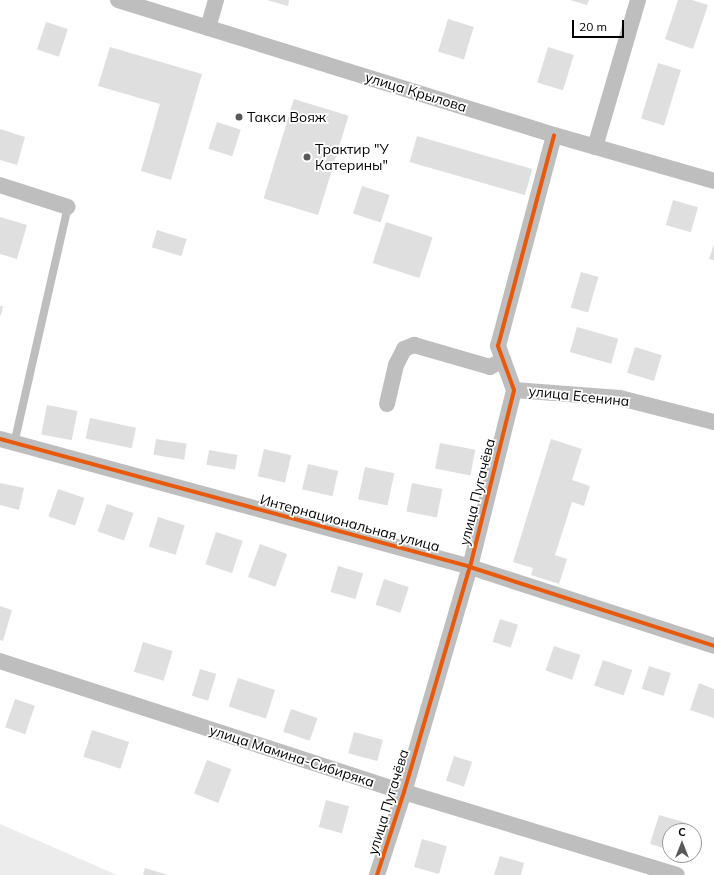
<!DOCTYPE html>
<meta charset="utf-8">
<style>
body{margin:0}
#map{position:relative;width:714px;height:875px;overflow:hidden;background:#fff;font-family:Mulish,sans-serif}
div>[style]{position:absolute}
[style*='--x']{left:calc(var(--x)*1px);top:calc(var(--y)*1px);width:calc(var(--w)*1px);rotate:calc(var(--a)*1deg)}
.green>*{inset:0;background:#ececec}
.building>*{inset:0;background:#dfdfdf;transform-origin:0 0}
.lane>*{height:8px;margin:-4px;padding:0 4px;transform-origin:4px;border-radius:4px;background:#bebebe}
.street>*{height:16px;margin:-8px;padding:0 8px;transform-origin:8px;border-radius:8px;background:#bebebe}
.cycleway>*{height:4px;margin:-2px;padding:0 2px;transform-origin:2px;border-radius:2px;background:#e8590c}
.dots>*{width:11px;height:11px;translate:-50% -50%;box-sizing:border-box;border:2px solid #fff;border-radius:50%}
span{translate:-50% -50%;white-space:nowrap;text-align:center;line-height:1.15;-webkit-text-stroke:3.5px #fff;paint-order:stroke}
.street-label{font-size:14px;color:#000}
.poi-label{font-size:14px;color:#000}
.left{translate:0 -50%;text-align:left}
.north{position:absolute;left:662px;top:823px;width:40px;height:40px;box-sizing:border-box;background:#fff;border:1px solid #999;border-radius:50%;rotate:0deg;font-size:11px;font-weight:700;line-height:16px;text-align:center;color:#000}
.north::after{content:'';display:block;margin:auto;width:14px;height:18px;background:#595959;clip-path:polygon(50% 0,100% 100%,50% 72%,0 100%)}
.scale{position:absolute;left:572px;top:20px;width:52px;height:18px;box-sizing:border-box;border:2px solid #000;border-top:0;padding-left:5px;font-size:12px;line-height:14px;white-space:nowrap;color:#000;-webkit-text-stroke:3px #fff;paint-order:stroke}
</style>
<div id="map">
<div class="green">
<i style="clip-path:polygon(0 824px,117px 875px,0 875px)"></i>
</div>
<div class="building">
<i style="clip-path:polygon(267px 0,289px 0,288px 6px)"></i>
<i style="clip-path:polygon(570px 0,589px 0,587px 5px)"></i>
<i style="clip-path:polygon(678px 0,692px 0,708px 5px,693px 49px,665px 39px)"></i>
<i style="left:448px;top:19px;width:27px;height:34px;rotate:17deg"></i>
<i style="left:46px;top:22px;width:23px;height:29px;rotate:18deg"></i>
<i style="clip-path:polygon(110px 47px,202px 74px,171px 180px,141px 171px,160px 104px,98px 86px)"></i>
<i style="left:548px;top:47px;width:27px;height:37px;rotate:17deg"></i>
<i style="left:658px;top:63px;width:24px;height:58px;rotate:17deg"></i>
<i style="left:294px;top:99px;width:57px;height:104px;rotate:17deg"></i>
<i style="left:217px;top:122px;width:25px;height:28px;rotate:18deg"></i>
<i style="clip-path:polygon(0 129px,25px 137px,17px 165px,0 160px)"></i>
<i style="left:417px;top:136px;width:120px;height:27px;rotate:16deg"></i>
<i style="left:362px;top:186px;width:29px;height:29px;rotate:18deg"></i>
<i style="left:673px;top:200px;width:26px;height:26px;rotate:16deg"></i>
<i style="clip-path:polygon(0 217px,27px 225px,17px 259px,0 254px)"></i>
<i style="left:386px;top:222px;width:49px;height:43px;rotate:18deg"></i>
<i style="left:157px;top:230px;width:31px;height:18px;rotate:17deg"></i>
<i style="clip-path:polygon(714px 244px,714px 260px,709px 259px)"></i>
<i style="left:581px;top:272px;width:18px;height:37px;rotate:16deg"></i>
<i style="clip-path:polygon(0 306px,3px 306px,1px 315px,0 315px)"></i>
<i style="left:577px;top:327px;width:43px;height:26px;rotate:16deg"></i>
<i style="left:635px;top:347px;width:28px;height:27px;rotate:17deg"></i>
<i style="left:47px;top:405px;width:31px;height:30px;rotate:11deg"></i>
<i style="left:90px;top:418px;width:47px;height:21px;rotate:12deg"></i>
<i style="left:156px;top:439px;width:31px;height:16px;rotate:9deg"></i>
<i style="clip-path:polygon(551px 439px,582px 449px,572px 480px,590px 486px,584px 506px,572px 502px,555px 555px,567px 559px,559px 584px,531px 575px,533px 568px,513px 562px)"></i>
<i style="left:440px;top:443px;width:36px;height:26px;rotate:11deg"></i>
<i style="left:264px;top:449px;width:28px;height:28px;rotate:13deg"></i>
<i style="left:209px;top:450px;width:29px;height:15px;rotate:10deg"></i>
<i style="left:308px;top:464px;width:31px;height:26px;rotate:13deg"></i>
<i style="left:365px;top:467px;width:30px;height:33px;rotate:12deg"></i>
<i style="clip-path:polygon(0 483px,24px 488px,19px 510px,0 505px)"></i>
<i style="left:412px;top:483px;width:31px;height:29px;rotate:11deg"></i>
<i style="left:58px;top:489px;width:28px;height:29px;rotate:19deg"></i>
<i style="left:107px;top:504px;width:28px;height:29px;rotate:19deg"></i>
<i style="left:158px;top:517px;width:28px;height:31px;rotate:17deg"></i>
<i style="left:216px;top:532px;width:28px;height:34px;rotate:18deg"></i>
<i style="left:260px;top:544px;width:29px;height:35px;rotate:20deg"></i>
<i style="left:338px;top:566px;width:26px;height:27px;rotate:16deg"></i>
<i style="left:384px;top:579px;width:26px;height:27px;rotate:18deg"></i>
<i style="clip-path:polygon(0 606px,12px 610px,3px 641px,0 640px)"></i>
<i style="left:500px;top:619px;width:19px;height:24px;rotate:18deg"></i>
<i style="left:143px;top:642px;width:31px;height:31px;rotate:17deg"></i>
<i style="left:554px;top:646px;width:28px;height:26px;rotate:19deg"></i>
<i style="left:603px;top:660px;width:31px;height:27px;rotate:19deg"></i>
<i style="left:649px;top:666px;width:23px;height:24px;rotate:18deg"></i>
<i style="left:200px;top:669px;width:17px;height:28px;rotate:17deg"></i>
<i style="left:238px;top:678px;width:39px;height:30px;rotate:18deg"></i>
<i style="clip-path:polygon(699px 683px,714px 689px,714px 718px,690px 710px)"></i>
<i style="left:15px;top:699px;width:21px;height:30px;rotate:19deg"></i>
<i style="left:291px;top:709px;width:28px;height:24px;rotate:19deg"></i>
<i style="left:92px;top:730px;width:39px;height:28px;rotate:18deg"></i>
<i style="left:354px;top:732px;width:30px;height:22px;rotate:15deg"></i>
<i style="left:454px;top:756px;width:19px;height:26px;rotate:18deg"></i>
<i style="left:207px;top:760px;width:26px;height:36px;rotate:21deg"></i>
<i style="left:326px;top:800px;width:24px;height:28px;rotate:15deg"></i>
<i style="clip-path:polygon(659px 815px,687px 823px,684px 831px,670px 831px,670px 850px,650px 844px)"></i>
<i style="left:422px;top:839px;width:26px;height:29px;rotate:16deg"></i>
<i style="clip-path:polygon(500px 856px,524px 863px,521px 875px,494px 875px)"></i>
<i style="clip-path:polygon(145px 868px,168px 875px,143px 875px)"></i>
</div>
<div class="lane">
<i style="--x:14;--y:444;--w:243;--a:-77.2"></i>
</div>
<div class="street">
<i style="--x:118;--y:0;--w:456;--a:17.2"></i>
<i style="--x:554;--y:135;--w:166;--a:16"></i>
<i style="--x:208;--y:28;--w:29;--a:-74"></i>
<i style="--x:595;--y:147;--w:153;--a:-73.7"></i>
<i style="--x:0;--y:185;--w:71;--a:17.9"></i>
<i style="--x:514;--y:390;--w:106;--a:4.3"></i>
<i style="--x:620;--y:398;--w:97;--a:14.3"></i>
<i style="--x:387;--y:404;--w:40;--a:-77"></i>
<i style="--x:396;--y:365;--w:18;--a:-63"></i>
<i style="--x:404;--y:349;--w:11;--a:-22"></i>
<i style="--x:414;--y:345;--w:79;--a:16.1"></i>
<i style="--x:490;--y:367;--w:15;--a:-28"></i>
<i style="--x:0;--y:439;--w:487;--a:15.2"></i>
<i style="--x:470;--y:567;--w:256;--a:17.9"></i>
<i style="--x:0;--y:661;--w:425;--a:18"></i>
<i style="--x:404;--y:792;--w:285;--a:16.9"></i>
<i style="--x:377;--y:875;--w:87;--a:-72"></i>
<i style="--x:404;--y:792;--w:234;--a:-73.7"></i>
<i style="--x:470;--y:567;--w:182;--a:-76"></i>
<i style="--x:514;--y:390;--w:47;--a:-110"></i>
<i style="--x:498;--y:346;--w:218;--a:-75.1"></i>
</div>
<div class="cycleway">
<i style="--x:0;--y:439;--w:487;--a:15.2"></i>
<i style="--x:470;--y:567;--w:256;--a:17.9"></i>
<i style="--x:377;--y:875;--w:87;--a:-72"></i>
<i style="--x:404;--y:792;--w:234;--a:-73.7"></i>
<i style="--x:470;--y:567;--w:182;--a:-76"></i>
<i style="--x:514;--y:390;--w:47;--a:-110"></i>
<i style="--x:498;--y:346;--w:218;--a:-75.1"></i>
</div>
<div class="dots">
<i style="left:239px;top:117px;background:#595959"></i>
<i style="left:307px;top:157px;background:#595959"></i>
</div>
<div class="street-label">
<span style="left:416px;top:92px;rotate:17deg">улица Крылова</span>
<span style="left:579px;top:396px;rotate:6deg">улица Есенина</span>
<span style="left:477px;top:492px;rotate:-76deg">улица Пугачёва</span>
<span style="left:350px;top:523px;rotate:15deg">Интернациональная улица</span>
<span style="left:292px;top:756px;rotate:18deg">улица Мамина-Сибиряка</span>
<span style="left:388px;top:802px;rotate:-73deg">улица Пугачёва</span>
</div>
<div class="poi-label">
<span class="left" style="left:247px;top:117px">Такси Вояж</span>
<span class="left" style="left:315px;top:157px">Трактир "У<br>Катерины"</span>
</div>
<div class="north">С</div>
<div class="scale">20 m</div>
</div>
